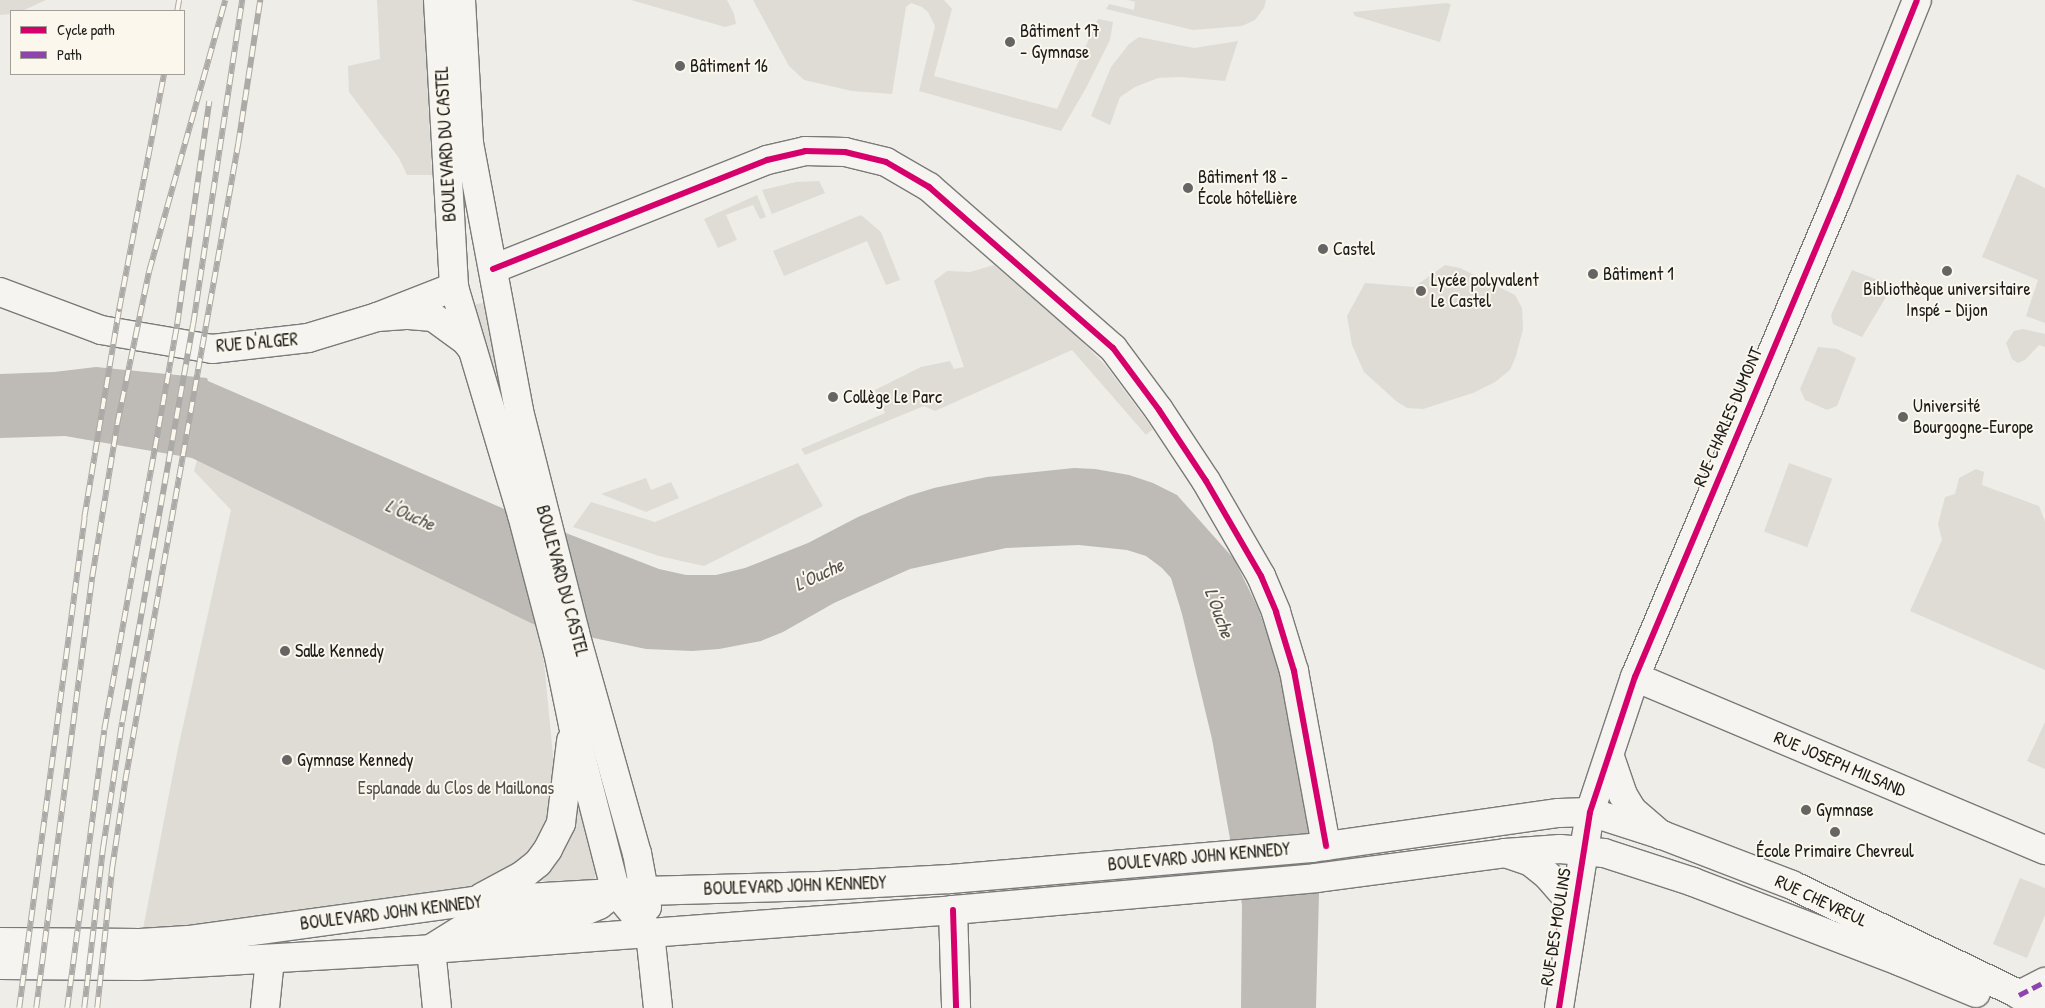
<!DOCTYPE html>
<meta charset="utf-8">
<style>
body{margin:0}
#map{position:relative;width:2045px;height:1008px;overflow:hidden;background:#eeede8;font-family:"Patrick Hand",sans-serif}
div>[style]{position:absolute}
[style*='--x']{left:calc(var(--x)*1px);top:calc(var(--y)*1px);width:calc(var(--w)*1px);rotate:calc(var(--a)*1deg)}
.green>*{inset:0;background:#dfdcd5;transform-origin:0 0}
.water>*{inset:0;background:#bebbb6}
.roads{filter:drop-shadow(1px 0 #7a7a78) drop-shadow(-1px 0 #7a7a78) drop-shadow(0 1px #7a7a78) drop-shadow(0 -1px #7a7a78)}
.minor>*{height:28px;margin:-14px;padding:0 14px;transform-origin:14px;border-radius:14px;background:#f5f4f0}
.major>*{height:28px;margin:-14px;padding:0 14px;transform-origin:14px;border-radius:14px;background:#f5f4f0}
.rail>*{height:5.5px;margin-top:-2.75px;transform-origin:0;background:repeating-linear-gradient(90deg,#fbf7ec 0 11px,#abaaa7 0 22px);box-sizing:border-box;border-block:1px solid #abaaa7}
.quiet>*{height:5px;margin-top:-2.5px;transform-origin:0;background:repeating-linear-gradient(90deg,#8e44ad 0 10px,transparent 0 15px)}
.cycleway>*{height:6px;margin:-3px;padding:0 3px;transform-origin:3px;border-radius:3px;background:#d6006c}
.dots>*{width:14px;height:14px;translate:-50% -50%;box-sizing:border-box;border:2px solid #fbf7ec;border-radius:50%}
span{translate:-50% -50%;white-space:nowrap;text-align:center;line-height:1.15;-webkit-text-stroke:4px #fbf7ec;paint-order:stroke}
.poi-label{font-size:18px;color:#1c1c1c}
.left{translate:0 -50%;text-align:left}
.street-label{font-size:18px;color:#1c1c1c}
.park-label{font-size:18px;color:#53524f}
.water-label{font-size:19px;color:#545351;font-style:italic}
.legend{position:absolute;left:10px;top:10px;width:175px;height:65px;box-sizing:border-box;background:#fbf7ec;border:1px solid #a29f99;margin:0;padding:6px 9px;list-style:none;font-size:15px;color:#1c1c1c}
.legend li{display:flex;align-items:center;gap:10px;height:25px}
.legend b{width:25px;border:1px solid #a29f99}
</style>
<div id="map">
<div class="green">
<i style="clip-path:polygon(0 0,46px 0,22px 11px,11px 11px,11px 14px,0 15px)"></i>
<i style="clip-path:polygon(377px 0,423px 0,432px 175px,407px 175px,399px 158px,349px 92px,348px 66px,380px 59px)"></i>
<i style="clip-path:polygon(631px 0,727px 0,734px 14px,736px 24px,725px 27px)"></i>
<i style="clip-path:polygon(753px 0,944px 0,952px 9px,934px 76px,1057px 109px,1098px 19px,1113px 22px,1110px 40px,1086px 88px,1061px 131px,919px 91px,935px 26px,928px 12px,922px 7px,911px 3px,906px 7px,892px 94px,852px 91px,804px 80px,789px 66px)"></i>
<i style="clip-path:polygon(1128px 0,1266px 0,1264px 8px,1255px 20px,1242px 26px,1193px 30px,1106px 9px,1109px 4px,1134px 10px,1135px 2px)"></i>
<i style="clip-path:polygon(1446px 3px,1451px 4px,1440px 42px,1355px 16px,1353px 12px)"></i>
<i style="clip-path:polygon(1139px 37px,1194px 48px,1238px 41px,1225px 81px,1181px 77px,1158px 78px,1135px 87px,1120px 97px,1110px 125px,1091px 116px,1111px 67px,1129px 44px)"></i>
<i style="clip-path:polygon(2017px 174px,2045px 188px,2045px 323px,2026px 316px,2038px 280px,1982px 257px)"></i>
<i style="clip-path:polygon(819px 181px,825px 193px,772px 214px,762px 190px,796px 182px)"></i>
<i style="clip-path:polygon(757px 195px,766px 217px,760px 219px,753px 205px,726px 215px,737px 240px,718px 248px,704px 219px)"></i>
<i style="clip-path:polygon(861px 215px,881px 232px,900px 280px,886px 285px,867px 241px,784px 276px,773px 251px)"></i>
<i style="clip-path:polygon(994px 265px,1077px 336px,1106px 366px,1153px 429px,1146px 435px,1072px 350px,935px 411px,924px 406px,805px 455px,801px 449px,885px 413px,875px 390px,921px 367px,950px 361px,954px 369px,964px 367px,934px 281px,947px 271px,970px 272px)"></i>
<i style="clip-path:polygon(1445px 265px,1460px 268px,1515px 295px,1522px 308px,1523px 329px,1516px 356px,1510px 370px,1495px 382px,1473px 393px,1423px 409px,1407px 408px,1396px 401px,1364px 372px,1352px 345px,1347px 316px,1365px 283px,1414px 287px)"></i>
<i style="clip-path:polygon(1852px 270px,1883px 282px,1886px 297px,1862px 337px,1833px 324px,1831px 315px)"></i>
<i style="clip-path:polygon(486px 303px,525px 483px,471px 313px,476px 304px)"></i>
<i style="clip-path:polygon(2023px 329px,2045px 334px,2045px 347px,2039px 345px,2025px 360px,2018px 363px,2012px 359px,2006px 343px,2014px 331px)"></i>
<i style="clip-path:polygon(1818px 347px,1837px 349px,1856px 358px,1837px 406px,1827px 410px,1805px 400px,1800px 389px)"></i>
<i style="clip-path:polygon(197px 460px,537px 626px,543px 652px,556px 786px,544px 833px,520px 863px,480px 886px,466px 889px,156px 929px,143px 929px,177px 753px,231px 510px,194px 471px)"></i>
<i style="clip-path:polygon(798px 463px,823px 506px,704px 566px,659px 556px,573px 527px,591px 502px,655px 522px)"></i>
<i style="left:1789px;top:463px;width:46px;height:73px;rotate:20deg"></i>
<i style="clip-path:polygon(1976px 469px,1984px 472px,1982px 485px,2039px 506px,2045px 521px,2045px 670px,1910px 611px,1942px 540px,1938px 524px,1945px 497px,1955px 494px,1959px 478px)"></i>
<i style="clip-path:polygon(646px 478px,651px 490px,671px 482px,679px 498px,646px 512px,601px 494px)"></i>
<i style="clip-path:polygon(2045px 722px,2045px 769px,2027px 761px)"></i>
<i style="clip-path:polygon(581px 806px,586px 813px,596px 874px,594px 880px,535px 881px,576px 807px)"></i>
<i style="clip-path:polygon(2020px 878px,2045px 888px,2045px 915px,2027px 958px,1993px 944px)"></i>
</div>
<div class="water">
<i style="clip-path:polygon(96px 367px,207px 378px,208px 381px,509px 511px,659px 569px,686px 575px,716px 575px,745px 568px,808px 543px,858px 517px,908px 496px,934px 488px,987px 477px,1074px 468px,1095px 469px,1129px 475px,1153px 483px,1177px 495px,1234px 559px,1258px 608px,1283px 677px,1319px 894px,1316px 1008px,1241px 1008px,1242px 905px,1212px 739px,1182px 614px,1171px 578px,1162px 568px,1146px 556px,1127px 550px,1079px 545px,1006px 548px,910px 569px,834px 603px,783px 632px,761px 641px,719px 649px,692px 651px,646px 649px,537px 626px,192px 458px,65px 436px,0 438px,0 374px,54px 372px)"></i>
</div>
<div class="roads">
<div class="minor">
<i style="--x:493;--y:269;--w:295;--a:-21.7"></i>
<i style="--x:767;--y:160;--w:39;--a:-13"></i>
<i style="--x:805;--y:151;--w:40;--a:1.4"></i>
<i style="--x:845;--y:152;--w:42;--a:13.7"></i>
<i style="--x:886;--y:162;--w:50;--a:30.2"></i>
<i style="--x:929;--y:187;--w:244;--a:41.2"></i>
<i style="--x:1113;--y:348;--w:77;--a:53.4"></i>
<i style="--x:1159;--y:410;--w:85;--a:56.5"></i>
<i style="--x:1206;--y:481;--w:110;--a:59.9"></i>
<i style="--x:1261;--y:576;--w:39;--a:67"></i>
<i style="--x:1276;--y:612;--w:62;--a:73"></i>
<i style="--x:1294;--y:671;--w:178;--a:79.6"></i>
<i style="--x:0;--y:292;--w:108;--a:20.6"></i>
<i style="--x:101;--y:330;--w:113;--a:9.7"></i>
<i style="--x:212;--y:349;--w:97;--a:-6.5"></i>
<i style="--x:308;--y:338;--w:72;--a:-16.9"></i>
<i style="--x:377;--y:317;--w:83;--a:-21.3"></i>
<i style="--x:1635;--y:677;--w:445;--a:22.9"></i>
<i style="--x:1610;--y:757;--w:40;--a:71.1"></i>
<i style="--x:1623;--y:795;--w:17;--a:59"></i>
<i style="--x:1632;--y:810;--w:38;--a:41"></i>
<i style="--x:1505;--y:853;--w:28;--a:19"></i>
<i style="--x:1531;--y:862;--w:22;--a:39"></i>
<i style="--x:1548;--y:876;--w:40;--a:49"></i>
<i style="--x:953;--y:910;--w:98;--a:88.2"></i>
<i style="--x:650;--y:933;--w:75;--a:83.9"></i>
<i style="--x:431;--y:949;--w:59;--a:84.2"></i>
<i style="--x:2019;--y:995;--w:29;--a:-27"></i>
<i style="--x:265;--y:1008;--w:49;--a:-84.2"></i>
<i style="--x:1559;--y:1008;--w:198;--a:-81"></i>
<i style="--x:1590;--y:812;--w:142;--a:-71.6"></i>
<i style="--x:1635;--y:677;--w:519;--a:-67.09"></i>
<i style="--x:1837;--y:199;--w:214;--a:-68.1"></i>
</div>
<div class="major">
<i style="--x:438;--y:0;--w:287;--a:86.8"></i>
<i style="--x:454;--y:287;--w:238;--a:73.4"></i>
<i style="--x:522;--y:515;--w:142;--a:75.3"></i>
<i style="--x:558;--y:652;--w:75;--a:78.4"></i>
<i style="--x:573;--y:725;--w:172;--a:75.6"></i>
<i style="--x:616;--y:892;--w:53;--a:50.3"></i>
<i style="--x:461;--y:0;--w:143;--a:86.8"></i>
<i style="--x:469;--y:143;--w:273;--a:79.4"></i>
<i style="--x:519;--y:411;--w:229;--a:75.8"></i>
<i style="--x:575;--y:633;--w:229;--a:74.3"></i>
<i style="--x:637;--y:853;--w:55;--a:79.5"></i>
<i style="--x:377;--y:317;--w:32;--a:-4"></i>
<i style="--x:409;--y:315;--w:24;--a:5"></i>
<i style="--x:433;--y:317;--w:39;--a:36"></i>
<i style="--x:465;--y:340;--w:11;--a:52"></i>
<i style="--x:482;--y:897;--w:47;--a:-28.2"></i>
<i style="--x:523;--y:875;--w:19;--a:-39"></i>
<i style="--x:538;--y:863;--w:17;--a:-54"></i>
<i style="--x:548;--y:849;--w:29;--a:-63"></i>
<i style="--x:561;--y:823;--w:83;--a:-83"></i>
<i style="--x:0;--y:942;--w:140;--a:0.4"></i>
<i style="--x:140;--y:943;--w:48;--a:-3.6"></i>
<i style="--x:188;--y:940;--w:289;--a:-7.8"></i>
<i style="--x:474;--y:901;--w:171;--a:-3.3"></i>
<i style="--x:645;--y:891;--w:175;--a:-1.6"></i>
<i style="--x:820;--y:886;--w:130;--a:-3.1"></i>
<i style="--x:950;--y:879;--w:363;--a:-4.9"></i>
<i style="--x:1312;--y:848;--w:249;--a:-8.1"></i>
<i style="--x:1559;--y:813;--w:31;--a:-2"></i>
<i style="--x:1590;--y:812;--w:76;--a:17.7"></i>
<i style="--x:1662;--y:835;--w:139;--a:21"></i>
<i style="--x:1792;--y:885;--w:281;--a:25.7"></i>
<i style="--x:434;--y:947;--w:44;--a:-31.9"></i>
<i style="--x:471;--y:924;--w:84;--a:-4.1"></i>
<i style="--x:555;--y:918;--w:25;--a:-11"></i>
<i style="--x:580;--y:913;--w:21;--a:-23"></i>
<i style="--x:599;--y:905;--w:11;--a:-38"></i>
<i style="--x:0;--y:965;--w:139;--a:0.4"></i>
<i style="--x:139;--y:966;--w:292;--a:-3.3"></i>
<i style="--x:431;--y:949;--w:220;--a:-4.2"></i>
<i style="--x:650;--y:933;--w:304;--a:-4.3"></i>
<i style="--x:953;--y:910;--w:364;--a:-5"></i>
<i style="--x:1316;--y:878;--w:191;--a:-7.5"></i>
<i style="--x:1505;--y:853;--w:55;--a:-4.2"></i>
<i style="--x:1560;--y:849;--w:44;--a:5.2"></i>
<i style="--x:1604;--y:853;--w:94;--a:18"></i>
<i style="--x:1693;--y:882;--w:223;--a:21"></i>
<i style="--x:1901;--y:962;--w:81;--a:22.5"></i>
</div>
</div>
<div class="rail">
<i style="--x:177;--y:11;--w:11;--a:-80"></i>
<i style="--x:19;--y:1008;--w:494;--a:-82.4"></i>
<i style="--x:84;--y:518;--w:212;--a:-80.5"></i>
<i style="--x:119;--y:309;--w:239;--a:-79.2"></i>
<i style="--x:36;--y:1008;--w:435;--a:-82.6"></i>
<i style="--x:92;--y:577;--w:155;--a:-80.7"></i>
<i style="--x:117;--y:424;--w:156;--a:-78.2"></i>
<i style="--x:149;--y:271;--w:281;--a:-74.3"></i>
<i style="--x:67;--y:1008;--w:280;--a:-82.4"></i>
<i style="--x:104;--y:730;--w:413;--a:-79.8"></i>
<i style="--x:177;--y:324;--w:225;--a:-81.8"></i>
<i style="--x:84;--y:1008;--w:162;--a:-83.3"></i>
<i style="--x:103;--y:847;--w:126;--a:-81.4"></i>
<i style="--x:122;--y:722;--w:404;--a:-79.9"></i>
<i style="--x:193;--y:324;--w:328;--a:-81.4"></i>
<i style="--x:97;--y:1008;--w:141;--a:-83.9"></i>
<i style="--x:112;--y:868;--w:88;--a:-81.5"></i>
<i style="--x:125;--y:781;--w:647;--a:-79.94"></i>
<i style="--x:238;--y:144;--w:146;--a:-81.3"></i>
</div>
<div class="quiet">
<i style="--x:2019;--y:995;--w:29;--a:-27"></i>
</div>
<div class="cycleway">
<i style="--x:493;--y:269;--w:295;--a:-21.7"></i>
<i style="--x:767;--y:160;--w:39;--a:-13"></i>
<i style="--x:805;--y:151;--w:40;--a:1.4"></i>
<i style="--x:845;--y:152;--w:42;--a:13.7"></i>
<i style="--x:886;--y:162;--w:50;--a:30.2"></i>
<i style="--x:929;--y:187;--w:244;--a:41.2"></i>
<i style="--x:1113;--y:348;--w:77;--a:53.4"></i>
<i style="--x:1159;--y:410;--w:85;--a:56.5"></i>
<i style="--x:1206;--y:481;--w:110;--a:59.9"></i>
<i style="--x:1261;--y:576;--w:39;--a:67"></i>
<i style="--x:1276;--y:612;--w:62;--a:73"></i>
<i style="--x:1294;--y:671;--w:178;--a:79.6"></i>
<i style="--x:953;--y:910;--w:98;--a:88.2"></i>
<i style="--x:1559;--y:1008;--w:198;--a:-81"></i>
<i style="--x:1590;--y:812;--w:142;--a:-71.6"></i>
<i style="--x:1635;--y:677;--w:519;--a:-67.09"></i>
<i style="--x:1837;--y:199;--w:214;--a:-68.1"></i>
</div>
<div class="dots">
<i style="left:1010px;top:42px;background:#666563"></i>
<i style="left:680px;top:66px;background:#666563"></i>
<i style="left:1188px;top:188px;background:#666563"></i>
<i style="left:1323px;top:249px;background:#666563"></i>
<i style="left:1947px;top:271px;background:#666563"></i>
<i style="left:1593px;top:274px;background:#666563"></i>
<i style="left:1421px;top:291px;background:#666563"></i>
<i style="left:833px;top:397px;background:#666563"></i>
<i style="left:1903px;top:417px;background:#666563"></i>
<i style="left:285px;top:651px;background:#666563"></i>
<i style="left:287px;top:760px;background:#666563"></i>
<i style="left:1806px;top:810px;background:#666563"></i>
<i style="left:1835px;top:832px;background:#666563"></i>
</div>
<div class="poi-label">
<span class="left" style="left:1020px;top:42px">Bâtiment 17<br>- Gymnase</span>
<span class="left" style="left:690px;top:66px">Bâtiment 16</span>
<span class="left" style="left:1198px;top:188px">Bâtiment 18 -<br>École hôtellière</span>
<span class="left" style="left:1333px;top:249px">Castel</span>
<span class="left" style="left:1603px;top:274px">Bâtiment 1</span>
<span class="left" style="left:1431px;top:291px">Lycée polyvalent<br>Le Castel</span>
<span style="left:1947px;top:300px">Bibliothèque universitaire<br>Inspé - Dijon</span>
<span class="left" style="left:843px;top:397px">Collège Le Parc</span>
<span class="left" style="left:1913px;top:417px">Université<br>Bourgogne-Europe</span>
<span class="left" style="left:295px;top:651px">Salle Kennedy</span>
<span class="left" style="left:297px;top:760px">Gymnase Kennedy</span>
<span class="left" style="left:1816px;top:810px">Gymnase</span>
<span style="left:1835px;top:851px">École Primaire Chevreul</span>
</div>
<div class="street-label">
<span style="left:446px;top:144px;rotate:-93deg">BOULEVARD DU CASTEL</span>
<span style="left:257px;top:343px;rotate:-5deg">RUE D'ALGER</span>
<span style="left:1728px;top:417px;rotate:-67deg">RUE CHARLES DUMONT</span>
<span style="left:562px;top:581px;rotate:75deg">BOULEVARD DU CASTEL</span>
<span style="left:1840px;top:764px;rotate:23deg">RUE JOSEPH MILSAND</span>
<span style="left:1199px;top:857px;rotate:-5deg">BOULEVARD JOHN KENNEDY</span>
<span style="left:795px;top:886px;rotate:-2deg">BOULEVARD JOHN KENNEDY</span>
<span style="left:1821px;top:901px;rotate:25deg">RUE CHEVREUL</span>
<span style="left:391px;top:913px;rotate:-7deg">BOULEVARD JOHN KENNEDY</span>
<span style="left:1556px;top:927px;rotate:-81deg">RUE DES MOULINS</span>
</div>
<div class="park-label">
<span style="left:456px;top:788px">Esplanade du Clos de Maillonas</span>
</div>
<div class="water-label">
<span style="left:410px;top:515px;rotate:24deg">L'Ouche</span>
<span style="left:819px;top:575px;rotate:-25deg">L'Ouche</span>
<span style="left:1219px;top:613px;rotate:70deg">L'Ouche</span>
</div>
<ul class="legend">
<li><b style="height:6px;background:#d6006c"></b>Cycle path</li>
<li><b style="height:6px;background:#8e44ad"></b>Path</li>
</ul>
</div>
